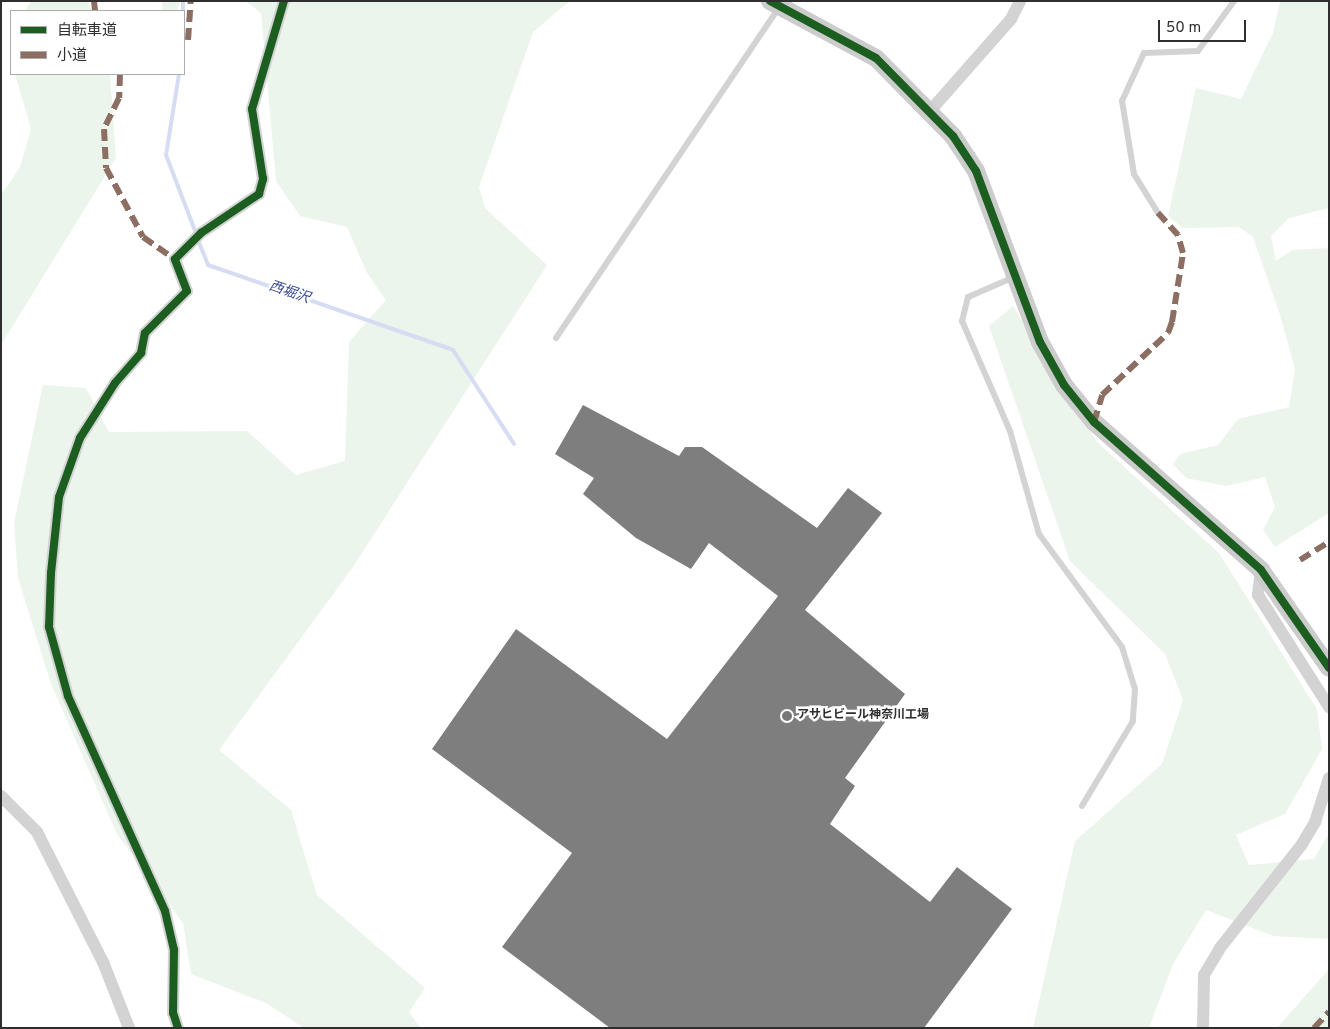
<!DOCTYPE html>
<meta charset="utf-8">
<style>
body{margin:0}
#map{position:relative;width:1330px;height:1029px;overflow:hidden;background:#fff;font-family:Overpass,"Noto Sans JP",sans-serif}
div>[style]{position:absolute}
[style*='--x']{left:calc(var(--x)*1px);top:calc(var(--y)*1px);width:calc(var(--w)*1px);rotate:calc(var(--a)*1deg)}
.green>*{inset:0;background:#ecf5eb}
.stream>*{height:4px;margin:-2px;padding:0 2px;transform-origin:2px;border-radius:2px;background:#d6ddf2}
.building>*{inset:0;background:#7e7e7e}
.lane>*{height:6px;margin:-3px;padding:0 3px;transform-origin:3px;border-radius:3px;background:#d3d3d3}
.street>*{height:12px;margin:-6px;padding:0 6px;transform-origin:6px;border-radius:6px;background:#d3d3d3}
.secondary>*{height:18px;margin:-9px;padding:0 9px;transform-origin:9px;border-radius:9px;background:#ccc}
.quiet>*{height:6px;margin-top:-3px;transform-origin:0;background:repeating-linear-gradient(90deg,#8d6e63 0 12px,transparent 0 18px)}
.cycleway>*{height:8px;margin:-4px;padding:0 4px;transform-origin:4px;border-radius:4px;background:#1b5e20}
.dots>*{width:14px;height:14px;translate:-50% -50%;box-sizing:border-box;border:2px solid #fff;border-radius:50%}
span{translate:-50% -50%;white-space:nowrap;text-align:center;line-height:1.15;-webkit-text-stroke:5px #fff;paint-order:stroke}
.poi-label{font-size:12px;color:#2e2e2e;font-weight:700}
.left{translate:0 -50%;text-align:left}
.water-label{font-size:14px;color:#384b93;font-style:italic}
.frame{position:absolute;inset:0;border:2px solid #2e2e2e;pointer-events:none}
.legend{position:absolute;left:10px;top:10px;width:175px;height:65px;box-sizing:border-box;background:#fff;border:1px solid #ababab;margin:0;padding:6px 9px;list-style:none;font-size:15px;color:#2e2e2e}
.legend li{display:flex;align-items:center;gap:10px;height:25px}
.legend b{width:25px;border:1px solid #ababab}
.scale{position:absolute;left:1158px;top:20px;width:88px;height:22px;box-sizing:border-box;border:2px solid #2e2e2e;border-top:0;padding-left:6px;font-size:15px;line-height:18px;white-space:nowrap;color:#2e2e2e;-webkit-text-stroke:4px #fff;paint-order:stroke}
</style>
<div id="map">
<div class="green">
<i style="clip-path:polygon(31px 1px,88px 1px,92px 11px,25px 11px)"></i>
<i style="clip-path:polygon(162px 1px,180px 1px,177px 11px,162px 11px)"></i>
<i style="clip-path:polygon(245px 1px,570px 1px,533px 32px,479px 187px,485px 208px,547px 265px,353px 567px,219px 750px,291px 810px,317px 895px,425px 988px,409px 1012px,421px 1028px,304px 1028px,266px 1003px,191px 974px,183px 923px,117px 834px,51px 684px,18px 578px,14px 523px,43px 385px,86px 388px,109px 432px,247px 431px,296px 475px,345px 461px,349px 342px,386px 300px,367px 273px,347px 227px,300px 216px,276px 181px,261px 13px)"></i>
<i style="clip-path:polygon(1280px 1px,1329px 1px,1329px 208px,1289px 218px,1271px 236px,1276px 261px,1292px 250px,1327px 248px,1329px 252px,1329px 513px,1275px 547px,1263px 530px,1275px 507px,1265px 477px,1226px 486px,1186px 478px,1173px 464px,1180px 454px,1218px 445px,1238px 419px,1289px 407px,1295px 369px,1280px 315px,1253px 237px,1239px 227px,1183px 228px,1168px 216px,1196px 88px,1241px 99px,1273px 33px)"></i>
<i style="clip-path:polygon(15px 74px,110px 74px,116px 158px,1px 345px,1px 195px,20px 167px,31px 129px)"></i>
<i style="clip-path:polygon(1013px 306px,1098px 443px,1219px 553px,1317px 709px,1322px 749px,1285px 814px,1236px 835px,1249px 865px,1314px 859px,1329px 833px,1329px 939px,1273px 936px,1206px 910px,1173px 964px,1149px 1028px,1033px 1028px,1075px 841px,1162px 764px,1183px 700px,1165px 654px,1070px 561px,989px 326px)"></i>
<i style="clip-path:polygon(1329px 969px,1329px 1028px,1277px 1028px,1328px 970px)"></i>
</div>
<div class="stream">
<i style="--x:183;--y:1;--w:10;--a:90"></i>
<i style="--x:179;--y:74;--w:82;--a:99.1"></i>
<i style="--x:166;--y:155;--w:84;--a:69"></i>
<i style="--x:198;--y:240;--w:27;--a:68"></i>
<i style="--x:208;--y:265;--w:259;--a:19.1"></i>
<i style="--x:453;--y:350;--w:112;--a:57"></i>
</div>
<div class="building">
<i style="clip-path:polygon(583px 405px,679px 456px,685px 447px,702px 447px,817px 528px,848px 488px,882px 513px,805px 610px,905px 694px,845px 778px,855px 786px,830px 824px,930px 902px,957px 867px,1012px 909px,924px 1028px,610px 1028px,502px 947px,572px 853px,432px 749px,516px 629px,667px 739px,778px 596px,709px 543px,691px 569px,636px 538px,583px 494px,594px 478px,555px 454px)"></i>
</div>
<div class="lane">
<i style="--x:1158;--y:213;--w:46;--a:-121.6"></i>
<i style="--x:1134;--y:174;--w:74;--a:-99.3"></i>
<i style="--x:1122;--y:101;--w:53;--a:-65.4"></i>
<i style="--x:1144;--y:53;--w:54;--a:-2.1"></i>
<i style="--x:1198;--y:51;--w:62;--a:-54.2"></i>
<i style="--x:1014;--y:277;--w:50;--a:156.5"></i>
<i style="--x:968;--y:297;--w:25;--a:104"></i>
<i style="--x:962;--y:321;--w:120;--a:66.4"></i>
<i style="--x:1010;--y:431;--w:107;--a:74.3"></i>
<i style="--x:1039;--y:534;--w:140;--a:53.7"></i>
<i style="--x:1122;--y:647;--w:44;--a:72.8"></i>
<i style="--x:1135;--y:689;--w:32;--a:94"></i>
<i style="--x:1133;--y:721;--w:99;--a:121"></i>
<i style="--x:556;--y:338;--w:398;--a:-56"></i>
</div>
<div class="street">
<i style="--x:930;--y:111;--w:123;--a:-48.6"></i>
<i style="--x:1011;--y:19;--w:20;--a:-63"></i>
<i style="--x:1261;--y:570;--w:25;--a:97"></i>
<i style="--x:1258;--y:595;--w:133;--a:57.6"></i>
<i style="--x:1;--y:796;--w:51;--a:45"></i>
<i style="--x:37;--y:832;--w:146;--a:63.1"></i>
<i style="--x:103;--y:962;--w:71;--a:68.5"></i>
<i style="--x:178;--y:1028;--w:16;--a:-108"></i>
<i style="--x:173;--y:1013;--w:63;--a:-89.1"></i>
<i style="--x:174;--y:950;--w:40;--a:-103"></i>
<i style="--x:165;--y:911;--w:236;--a:-114.3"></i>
<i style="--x:68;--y:696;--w:72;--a:-105.4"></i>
<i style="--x:49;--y:627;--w:54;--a:-87.9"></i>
<i style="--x:51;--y:573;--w:76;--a:-84"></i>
<i style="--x:59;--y:497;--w:63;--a:-70.4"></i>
<i style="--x:80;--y:438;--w:65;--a:-57.5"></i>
<i style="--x:115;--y:383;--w:40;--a:-49"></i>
<i style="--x:141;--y:353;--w:20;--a:-79"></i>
<i style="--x:145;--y:333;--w:59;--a:-45"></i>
<i style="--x:187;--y:291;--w:34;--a:-111"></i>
<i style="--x:175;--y:259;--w:37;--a:-45"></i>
<i style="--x:201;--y:233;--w:70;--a:-33.9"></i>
<i style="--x:259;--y:194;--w:16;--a:-75"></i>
<i style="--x:263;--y:179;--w:71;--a:-98.9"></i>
<i style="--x:252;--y:109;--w:113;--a:-73.5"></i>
<i style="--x:1203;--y:1028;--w:53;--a:-88.9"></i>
<i style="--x:1204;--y:975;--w:31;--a:-59"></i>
<i style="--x:1220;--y:948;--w:132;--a:-51.7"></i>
<i style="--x:1302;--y:844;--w:26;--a:-59"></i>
<i style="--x:1315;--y:822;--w:46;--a:-72.3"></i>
</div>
<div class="secondary">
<i style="--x:770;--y:1;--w:120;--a:28.3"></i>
<i style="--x:876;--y:58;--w:110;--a:45.4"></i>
<i style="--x:953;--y:136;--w:42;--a:56.7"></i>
<i style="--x:976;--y:171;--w:183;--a:69.5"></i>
<i style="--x:1040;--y:342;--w:49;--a:60.8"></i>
<i style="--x:1064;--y:385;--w:48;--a:51"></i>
<i style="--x:1094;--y:422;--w:223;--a:41.5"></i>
<i style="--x:1261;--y:570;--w:119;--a:55.2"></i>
</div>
<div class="quiet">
<i style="--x:94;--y:1;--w:10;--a:84"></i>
<i style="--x:188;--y:40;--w:39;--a:-86"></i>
<i style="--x:120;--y:74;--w:24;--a:92"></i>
<i style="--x:119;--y:98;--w:34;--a:116"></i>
<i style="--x:104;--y:129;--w:39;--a:87"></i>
<i style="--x:106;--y:168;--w:78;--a:61.8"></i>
<i style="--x:143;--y:237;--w:39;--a:35"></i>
<i style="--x:1094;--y:422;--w:28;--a:-73"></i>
<i style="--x:1102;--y:395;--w:91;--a:-43.2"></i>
<i style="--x:1168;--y:333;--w:12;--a:-70"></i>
<i style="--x:1172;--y:322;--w:70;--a:-80.9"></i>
<i style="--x:1183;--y:253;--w:19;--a:-106"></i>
<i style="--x:1178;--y:235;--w:30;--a:-132"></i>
<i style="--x:1300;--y:560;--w:34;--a:-32"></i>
<i style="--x:1314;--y:1028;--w:22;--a:-47"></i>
</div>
<div class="cycleway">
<i style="--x:770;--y:1;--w:120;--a:28.3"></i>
<i style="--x:876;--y:58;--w:110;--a:45.4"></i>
<i style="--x:953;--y:136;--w:42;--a:56.7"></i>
<i style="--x:976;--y:171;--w:183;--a:69.5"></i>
<i style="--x:1040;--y:342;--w:49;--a:60.8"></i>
<i style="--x:1064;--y:385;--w:48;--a:51"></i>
<i style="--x:1094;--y:422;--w:223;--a:41.5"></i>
<i style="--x:1261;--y:570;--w:119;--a:55.2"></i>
<i style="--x:178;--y:1028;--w:16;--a:-108"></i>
<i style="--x:173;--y:1013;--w:63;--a:-89.1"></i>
<i style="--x:174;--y:950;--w:40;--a:-103"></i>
<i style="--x:165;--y:911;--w:236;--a:-114.3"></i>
<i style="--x:68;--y:696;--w:72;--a:-105.4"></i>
<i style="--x:49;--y:627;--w:54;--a:-87.9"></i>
<i style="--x:51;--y:573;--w:76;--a:-84"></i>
<i style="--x:59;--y:497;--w:63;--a:-70.4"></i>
<i style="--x:80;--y:438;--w:65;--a:-57.5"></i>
<i style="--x:115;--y:383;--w:40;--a:-49"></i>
<i style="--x:141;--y:353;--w:20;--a:-79"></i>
<i style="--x:145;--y:333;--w:59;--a:-45"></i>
<i style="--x:187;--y:291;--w:34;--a:-111"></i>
<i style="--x:175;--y:259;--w:37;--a:-45"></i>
<i style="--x:201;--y:233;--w:70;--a:-33.9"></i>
<i style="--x:259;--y:194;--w:16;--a:-75"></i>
<i style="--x:263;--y:179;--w:71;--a:-98.9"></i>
<i style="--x:252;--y:109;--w:113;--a:-73.5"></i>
</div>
<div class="dots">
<i style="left:787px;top:716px;background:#777"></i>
</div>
<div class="poi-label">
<span class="left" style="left:797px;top:716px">アサヒビール神奈川工場</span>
</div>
<div class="water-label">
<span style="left:289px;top:293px;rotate:19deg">西堀沢</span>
</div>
<div class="frame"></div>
<ul class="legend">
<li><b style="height:6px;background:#1b5e20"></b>自転車道</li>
<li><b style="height:6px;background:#8d6e63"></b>小道</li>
</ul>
<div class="scale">50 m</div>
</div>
